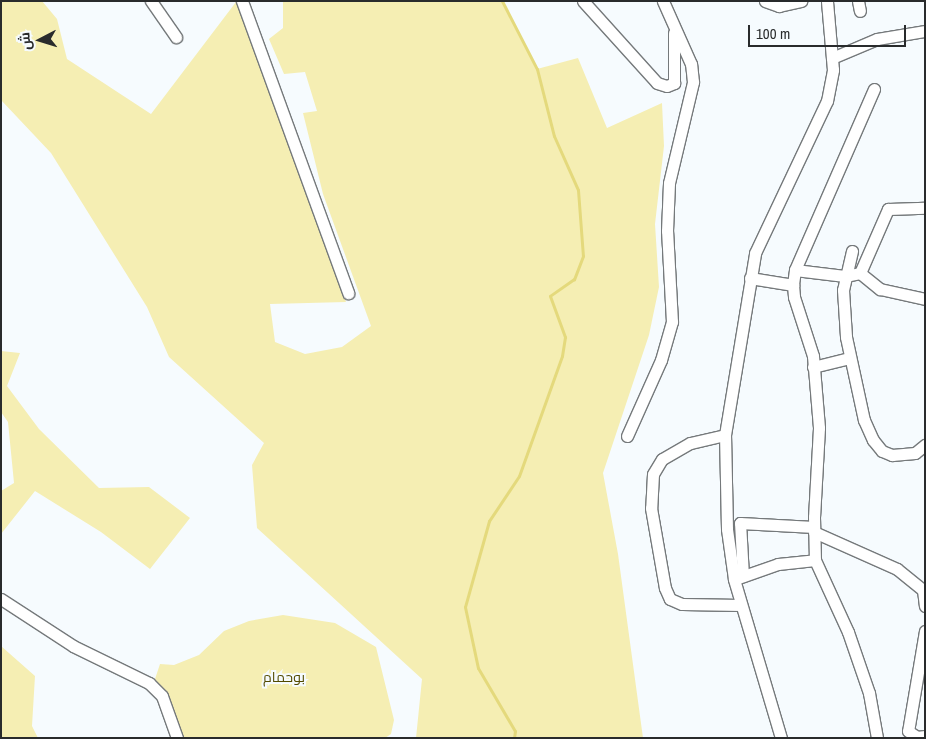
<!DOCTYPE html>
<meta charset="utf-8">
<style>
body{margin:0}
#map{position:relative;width:926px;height:739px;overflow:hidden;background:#f6fbfe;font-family:"Archivo Narrow",Cairo,sans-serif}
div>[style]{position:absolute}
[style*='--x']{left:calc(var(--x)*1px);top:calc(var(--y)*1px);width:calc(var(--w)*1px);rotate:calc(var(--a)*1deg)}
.green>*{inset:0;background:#f5eeb3}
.stream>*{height:3px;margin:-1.5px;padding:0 1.5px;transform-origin:1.5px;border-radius:1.5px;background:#e4d97c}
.roads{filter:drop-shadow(1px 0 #75797b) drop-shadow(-1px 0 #75797b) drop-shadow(0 1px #75797b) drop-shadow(0 -1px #75797b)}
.street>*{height:11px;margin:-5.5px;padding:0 5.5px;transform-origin:5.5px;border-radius:5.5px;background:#fff}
span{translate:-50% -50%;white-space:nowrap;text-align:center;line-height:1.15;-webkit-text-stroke:4px #f6fbfe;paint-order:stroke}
.park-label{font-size:14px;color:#534b00}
.frame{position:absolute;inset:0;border:2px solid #292b2c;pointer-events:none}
.north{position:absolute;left:15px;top:15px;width:50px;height:50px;-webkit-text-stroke:4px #f6fbfe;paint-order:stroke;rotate:265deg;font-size:14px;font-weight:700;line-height:20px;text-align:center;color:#292b2c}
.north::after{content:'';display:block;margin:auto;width:18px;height:22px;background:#292b2c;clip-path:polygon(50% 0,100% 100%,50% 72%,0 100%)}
.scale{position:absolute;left:748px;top:25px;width:158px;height:22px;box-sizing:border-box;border:2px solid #292b2c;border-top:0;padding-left:6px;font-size:15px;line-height:18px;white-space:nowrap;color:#292b2c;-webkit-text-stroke:4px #f6fbfe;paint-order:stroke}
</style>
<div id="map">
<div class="green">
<i style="clip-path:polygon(1px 1px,42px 1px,57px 19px,67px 59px,151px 114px,236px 2px,346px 302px,270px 304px,275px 342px,305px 354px,342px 347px,371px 326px,323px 194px,303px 113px,317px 111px,305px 72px,284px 74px,269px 39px,283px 28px,283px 1px,502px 1px,537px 69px,578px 58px,607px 128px,662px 103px,664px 146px,655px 224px,659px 287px,649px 335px,603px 473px,618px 554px,643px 738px,416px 738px,422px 679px,257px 528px,252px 465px,264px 443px,169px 357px,147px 307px,51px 153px,1px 100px)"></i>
<i style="clip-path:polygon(1px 351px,20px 353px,7px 386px,39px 429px,99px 488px,149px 487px,190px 518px,150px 569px,101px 532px,35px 491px,1px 534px,1px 491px,14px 483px,8px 422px,1px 412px)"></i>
<i style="clip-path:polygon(283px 615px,335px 623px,376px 647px,394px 720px,391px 734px,385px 738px,181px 738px,171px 704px,155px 679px,160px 664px,174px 665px,199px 655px,224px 631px,249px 621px)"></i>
<i style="clip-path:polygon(1px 646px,35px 676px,32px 726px,38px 738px,1px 738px)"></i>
</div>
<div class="stream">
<i style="--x:502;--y:1;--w:76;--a:62.8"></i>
<i style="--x:537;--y:69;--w:69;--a:75.8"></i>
<i style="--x:554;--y:136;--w:59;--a:66"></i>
<i style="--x:578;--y:190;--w:66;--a:85.7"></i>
<i style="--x:583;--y:256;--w:25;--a:111"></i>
<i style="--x:574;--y:279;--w:29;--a:145"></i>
<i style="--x:550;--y:296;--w:44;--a:69.9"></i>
<i style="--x:565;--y:337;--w:19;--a:99"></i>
<i style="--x:562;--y:356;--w:127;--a:109.7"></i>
<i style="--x:519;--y:476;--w:54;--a:123.7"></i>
<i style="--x:489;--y:521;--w:89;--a:105.6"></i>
<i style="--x:465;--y:607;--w:62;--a:78"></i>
<i style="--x:478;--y:668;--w:73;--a:59.6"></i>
<i style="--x:515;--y:731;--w:7;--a:98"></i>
</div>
<div class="roads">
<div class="street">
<i style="--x:151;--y:1;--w:44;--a:55.2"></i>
<i style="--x:242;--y:1;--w:311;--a:70"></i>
<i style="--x:583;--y:1;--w:110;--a:47.9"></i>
<i style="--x:657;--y:83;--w:10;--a:17"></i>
<i style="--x:667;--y:86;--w:8;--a:-23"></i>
<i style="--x:674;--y:83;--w:50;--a:-90"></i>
<i style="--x:765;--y:1;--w:15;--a:20"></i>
<i style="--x:779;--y:6;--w:23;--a:-13"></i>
<i style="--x:858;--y:1;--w:10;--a:79"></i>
<i style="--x:832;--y:58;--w:49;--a:-22.9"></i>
<i style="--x:877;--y:39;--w:49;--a:-9.5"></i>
<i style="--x:874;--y:89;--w:197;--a:113.6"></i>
<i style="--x:795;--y:270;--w:15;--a:98"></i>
<i style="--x:793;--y:285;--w:12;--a:85"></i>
<i style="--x:794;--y:297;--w:62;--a:72.1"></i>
<i style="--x:813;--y:356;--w:72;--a:85.2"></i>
<i style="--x:819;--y:428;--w:89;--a:93.2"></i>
<i style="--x:814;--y:517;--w:43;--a:88.7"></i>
<i style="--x:815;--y:560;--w:79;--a:65.4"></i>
<i style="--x:848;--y:632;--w:65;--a:71"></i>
<i style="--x:869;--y:693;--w:46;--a:79.9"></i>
<i style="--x:852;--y:251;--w:40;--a:103"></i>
<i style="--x:843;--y:290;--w:47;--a:86.3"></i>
<i style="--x:846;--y:337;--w:85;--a:77.8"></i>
<i style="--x:864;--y:420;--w:22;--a:66"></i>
<i style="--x:873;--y:440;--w:14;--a:51"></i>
<i style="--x:882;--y:451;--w:11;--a:22"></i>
<i style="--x:892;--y:455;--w:23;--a:-5"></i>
<i style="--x:915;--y:453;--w:13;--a:-39"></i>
<i style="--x:795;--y:270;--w:50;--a:6.8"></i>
<i style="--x:845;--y:276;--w:15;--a:-11"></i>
<i style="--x:860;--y:273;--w:26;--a:39"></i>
<i style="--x:880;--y:289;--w:46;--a:12.5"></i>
<i style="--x:860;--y:273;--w:70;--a:-66.4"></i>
<i style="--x:888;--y:209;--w:37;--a:-2"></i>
<i style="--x:750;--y:278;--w:44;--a:9.2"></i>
<i style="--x:813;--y:367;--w:37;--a:-14"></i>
<i style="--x:725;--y:435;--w:36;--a:167"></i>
<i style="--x:690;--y:443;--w:32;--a:150"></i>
<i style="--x:662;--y:459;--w:17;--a:121"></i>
<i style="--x:653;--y:474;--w:34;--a:93"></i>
<i style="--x:651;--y:508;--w:81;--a:80.1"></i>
<i style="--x:665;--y:588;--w:12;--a:66"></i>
<i style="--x:670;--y:599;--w:13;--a:23"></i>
<i style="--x:682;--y:604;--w:59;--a:1"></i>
<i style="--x:627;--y:436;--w:83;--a:-65.9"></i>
<i style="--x:661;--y:360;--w:40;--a:-74"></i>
<i style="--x:672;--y:322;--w:91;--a:-93.1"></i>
<i style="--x:667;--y:231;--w:48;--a:-87.6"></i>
<i style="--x:669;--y:183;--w:104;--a:-76.6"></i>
<i style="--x:693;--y:82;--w:18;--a:-96"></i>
<i style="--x:691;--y:64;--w:69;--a:-114"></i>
<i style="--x:814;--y:532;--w:91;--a:24"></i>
<i style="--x:897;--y:569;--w:33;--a:39"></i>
<i style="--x:923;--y:590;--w:16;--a:83"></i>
<i style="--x:743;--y:576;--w:53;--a:-93.2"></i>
<i style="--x:740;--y:523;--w:74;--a:3.1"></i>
<i style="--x:738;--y:578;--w:42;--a:-19.3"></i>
<i style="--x:778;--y:564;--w:37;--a:-6"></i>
<i style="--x:1;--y:599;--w:86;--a:33.1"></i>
<i style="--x:73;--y:646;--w:85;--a:26"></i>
<i style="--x:149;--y:683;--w:18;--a:45"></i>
<i style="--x:162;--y:696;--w:45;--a:70.3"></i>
<i style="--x:925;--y:631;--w:101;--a:99.6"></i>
<i style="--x:908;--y:731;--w:11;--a:34"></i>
<i style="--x:917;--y:737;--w:8;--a:-7"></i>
<i style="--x:781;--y:738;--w:166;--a:-106.5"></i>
<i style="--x:734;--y:579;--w:50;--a:-98"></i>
<i style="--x:727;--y:529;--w:94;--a:-91.2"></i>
<i style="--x:725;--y:435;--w:184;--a:-80.6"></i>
<i style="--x:755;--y:253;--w:168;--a:-64.7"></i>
<i style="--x:827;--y:101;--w:32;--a:-79"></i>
<i style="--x:833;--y:70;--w:69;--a:-95"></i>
</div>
</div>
<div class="park-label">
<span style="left:284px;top:677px">بوحمام</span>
</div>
<div class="frame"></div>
<div class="north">ش</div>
<div class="scale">100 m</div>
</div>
